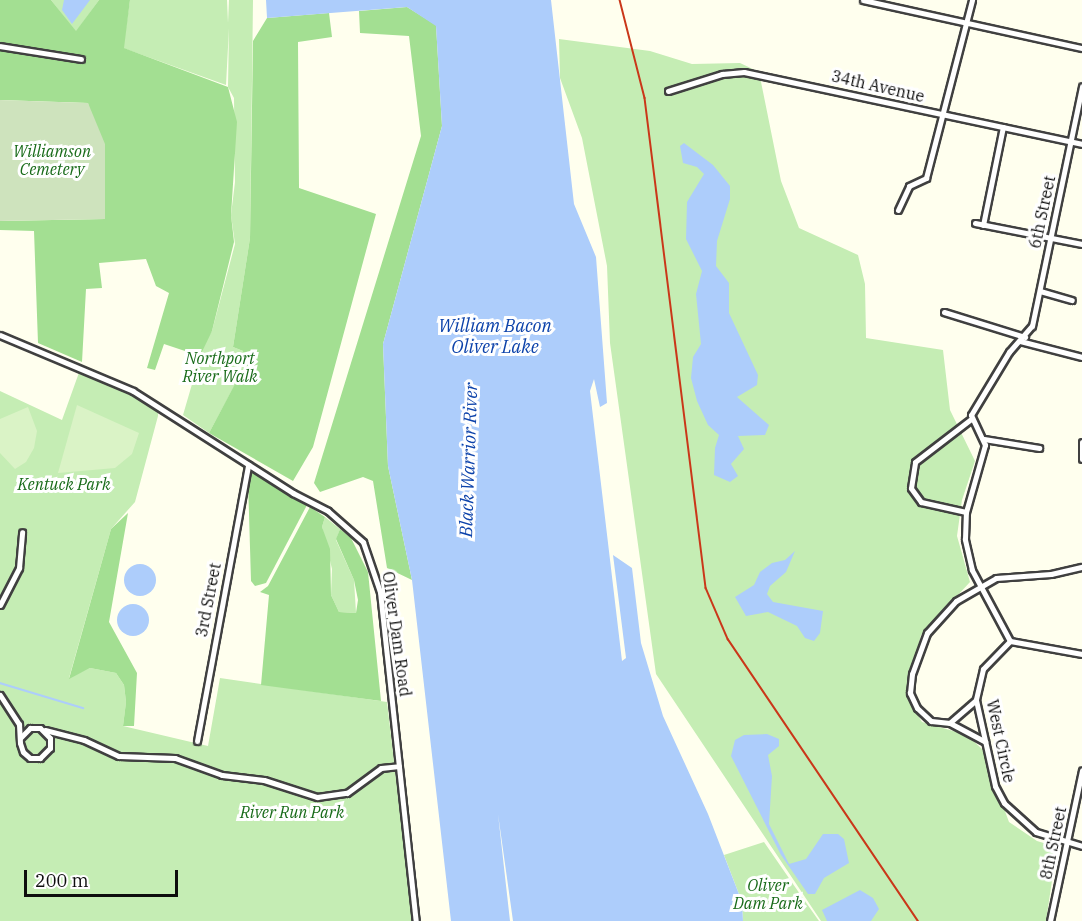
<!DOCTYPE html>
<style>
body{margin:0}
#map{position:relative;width:1082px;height:921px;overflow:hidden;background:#ffe;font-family:"IBM Plex Serif",serif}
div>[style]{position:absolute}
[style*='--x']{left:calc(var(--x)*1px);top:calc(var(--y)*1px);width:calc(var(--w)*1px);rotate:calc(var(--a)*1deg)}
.green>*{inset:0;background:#c5edb4}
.forest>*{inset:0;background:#a3df92}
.cemetery>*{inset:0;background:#cee3bd}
.pitch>*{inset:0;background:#daf3c6}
.water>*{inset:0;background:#adcdfb}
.round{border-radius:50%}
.stream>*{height:1.5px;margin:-0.75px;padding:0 0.75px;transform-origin:0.75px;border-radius:0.75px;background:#adcdfb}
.roads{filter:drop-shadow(2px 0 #404040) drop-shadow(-2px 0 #404040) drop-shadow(0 2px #404040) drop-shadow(0 -2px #404040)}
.minor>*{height:5px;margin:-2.5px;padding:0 2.5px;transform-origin:2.5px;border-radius:2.5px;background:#fff}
.rail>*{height:1.5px;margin:-0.75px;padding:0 0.75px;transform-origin:0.75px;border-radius:0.75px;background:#ca3719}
span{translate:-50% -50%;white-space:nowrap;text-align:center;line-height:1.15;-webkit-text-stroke:6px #fff;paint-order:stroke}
.street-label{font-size:16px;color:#0d0d0d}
.park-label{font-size:16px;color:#186b19;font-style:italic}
.water-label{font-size:18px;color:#0c42aa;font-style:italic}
.scale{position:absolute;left:24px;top:870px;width:154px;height:27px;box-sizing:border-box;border:3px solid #0d0d0d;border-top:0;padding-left:8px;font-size:18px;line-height:21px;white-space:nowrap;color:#0d0d0d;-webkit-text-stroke:4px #fff;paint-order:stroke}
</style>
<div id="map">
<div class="green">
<i style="clip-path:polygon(51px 0,99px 0,76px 32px)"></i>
<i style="clip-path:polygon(130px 0,227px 0,228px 23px,229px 0,253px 0,250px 238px,233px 347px,243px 351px,244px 368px,209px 433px,183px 415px,204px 343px,212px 331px,235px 244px,231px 215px,235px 182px,234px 98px,228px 87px,229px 28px,226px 85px,123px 48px)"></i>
<i style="clip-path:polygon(559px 39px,650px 51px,692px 64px,740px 63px,759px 72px,781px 181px,799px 228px,858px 255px,865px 284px,866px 338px,943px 350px,950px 410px,975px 461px,962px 500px,957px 536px,970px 582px,921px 635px,906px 696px,922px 722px,967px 735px,982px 749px,1009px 822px,1037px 841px,1057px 847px,1046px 921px,821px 921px,656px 674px,610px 343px,607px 266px,582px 138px,560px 78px)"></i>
<i style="clip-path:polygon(81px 367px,158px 407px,158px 416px,135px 502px,111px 529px,69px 678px,90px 668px,116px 673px,124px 685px,126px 702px,123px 726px,208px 746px,220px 678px,387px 702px,413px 921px,0 921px,0 391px,62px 420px)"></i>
<i style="clip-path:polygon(325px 517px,340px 529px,336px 540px,354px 580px,356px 613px,339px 612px,331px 595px,332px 569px,322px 527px)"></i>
<i style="clip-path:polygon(764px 842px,793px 884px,819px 921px,743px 921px,742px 902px,724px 855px)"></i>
</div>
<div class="forest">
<i style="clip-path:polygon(0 0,51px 0,76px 31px,99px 0,130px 0,124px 48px,228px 87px,237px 122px,231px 215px,234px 242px,212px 331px,200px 356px,164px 344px,155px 370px,147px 368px,169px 293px,156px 286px,146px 259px,99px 263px,102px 288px,86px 289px,82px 362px,38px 343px,34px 231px,0 230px,0 221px,105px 219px,88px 103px,0 100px)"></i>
<i style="clip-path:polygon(407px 7px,436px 25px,442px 126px,383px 344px,388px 466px,412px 580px,387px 568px,373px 481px,363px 477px,320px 492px,314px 483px,421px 136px,409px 36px,360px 33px,359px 11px)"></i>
<i style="clip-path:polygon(329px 13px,332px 37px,298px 42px,299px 188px,376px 214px,313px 447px,293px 481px,209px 433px,244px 367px,243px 351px,233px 347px,250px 238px,253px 41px,267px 18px)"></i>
<i style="clip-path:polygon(253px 471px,307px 505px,266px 583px,255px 586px,251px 581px,248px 480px)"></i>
<i style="clip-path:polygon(310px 507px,325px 517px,322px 527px,330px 549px,331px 595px,339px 612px,356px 613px,358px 600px,354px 580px,336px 539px,340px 529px,351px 538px,368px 572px,381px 701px,261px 685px,269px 595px,260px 592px,268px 586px)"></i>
<i style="clip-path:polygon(128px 513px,109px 622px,137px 673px,134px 726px,123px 726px,126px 702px,124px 685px,116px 673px,90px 668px,69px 679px,111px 529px)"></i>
</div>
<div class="cemetery">
<i style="clip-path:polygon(0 100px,88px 103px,105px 144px,105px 219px,0 221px)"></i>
</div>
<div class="pitch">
<i style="clip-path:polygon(77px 405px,139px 433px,132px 454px,115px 468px,58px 473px)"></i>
<i style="clip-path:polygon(28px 407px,37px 431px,34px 448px,26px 462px,15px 469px,0 453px,0 419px)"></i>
</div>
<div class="water">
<i style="clip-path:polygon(64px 0,90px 0,72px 24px,62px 10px)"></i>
<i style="clip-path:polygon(266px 0,551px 0,574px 204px,596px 257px,607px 403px,600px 407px,594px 379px,590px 391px,622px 661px,626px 658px,613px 555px,632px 568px,641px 643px,663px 716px,708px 814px,742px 902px,743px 921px,513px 921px,498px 814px,510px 921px,451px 921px,412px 580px,388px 466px,383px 344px,442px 126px,436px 26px,407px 7px,267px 18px)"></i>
<i style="clip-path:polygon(684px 143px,713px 165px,730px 186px,730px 199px,717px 241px,716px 266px,729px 283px,729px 313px,758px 375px,757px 385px,737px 397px,769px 425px,765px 435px,738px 436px,744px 449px,731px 464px,738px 476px,730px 482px,714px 475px,715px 448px,719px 435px,708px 425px,697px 401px,691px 378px,693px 357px,701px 344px,696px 294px,702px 271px,686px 239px,687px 202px,704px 174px,697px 167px,683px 163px,680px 146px)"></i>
<i style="clip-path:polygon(795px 551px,786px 572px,770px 586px,767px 594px,773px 602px,823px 611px,820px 633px,814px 641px,805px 638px,797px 626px,768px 612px,746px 616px,735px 597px,754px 585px,760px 572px,772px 563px,785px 560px)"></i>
<i class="round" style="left:124px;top:564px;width:32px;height:32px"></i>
<i class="round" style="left:117px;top:604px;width:32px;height:32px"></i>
<i style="clip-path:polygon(767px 734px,779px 739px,779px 746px,768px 755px,772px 776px,769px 824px,789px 864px,806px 859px,823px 834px,838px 834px,844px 839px,849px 863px,824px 878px,815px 894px,808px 894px,781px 855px,731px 756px,735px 740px,744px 735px)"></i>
<i style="clip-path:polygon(860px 890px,873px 898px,879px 909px,871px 921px,827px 921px,822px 910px)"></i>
</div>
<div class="stream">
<i style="--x:0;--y:683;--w:87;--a:16.8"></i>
</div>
<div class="roads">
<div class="minor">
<i style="--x:863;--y:0;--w:224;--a:12.4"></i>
<i style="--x:0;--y:46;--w:82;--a:9.1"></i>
<i style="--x:668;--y:91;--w:57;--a:-17.5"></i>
<i style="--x:722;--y:74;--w:22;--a:-5"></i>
<i style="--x:744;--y:72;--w:346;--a:12"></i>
<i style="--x:898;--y:210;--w:26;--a:-65"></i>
<i style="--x:909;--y:186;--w:19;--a:-25"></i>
<i style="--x:926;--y:178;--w:184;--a:-75.5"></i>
<i style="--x:975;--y:223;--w:109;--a:11.1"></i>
<i style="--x:983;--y:225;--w:100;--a:-78.5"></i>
<i style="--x:1040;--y:291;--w:33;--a:16"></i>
<i style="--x:944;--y:312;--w:85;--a:17.2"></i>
<i style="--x:0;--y:335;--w:144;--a:22.8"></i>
<i style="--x:133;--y:391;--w:190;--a:32.5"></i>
<i style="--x:293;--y:493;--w:39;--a:27"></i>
<i style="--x:328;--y:511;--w:47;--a:41.5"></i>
<i style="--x:363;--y:542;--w:53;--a:71.2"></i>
<i style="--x:380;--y:592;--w:331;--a:83.8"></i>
<i style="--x:1020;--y:341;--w:64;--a:14.5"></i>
<i style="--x:984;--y:439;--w:56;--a:9.3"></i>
<i style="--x:1082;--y:442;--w:17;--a:90"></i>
<i style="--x:966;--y:512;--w:46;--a:-167.5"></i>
<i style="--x:921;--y:502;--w:17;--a:-126"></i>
<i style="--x:911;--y:488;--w:26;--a:-81"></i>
<i style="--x:915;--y:462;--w:71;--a:-37.5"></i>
<i style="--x:0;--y:605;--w:42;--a:-62.8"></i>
<i style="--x:19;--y:568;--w:36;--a:-85"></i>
<i style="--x:1010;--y:641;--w:81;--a:-118.2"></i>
<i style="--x:972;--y:570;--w:32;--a:-103"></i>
<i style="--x:965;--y:539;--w:27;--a:-88"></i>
<i style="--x:966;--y:512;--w:70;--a:-74.2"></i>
<i style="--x:985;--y:445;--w:33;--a:-115"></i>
<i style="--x:971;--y:415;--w:74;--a:-58.9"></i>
<i style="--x:1009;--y:352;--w:35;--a:-49"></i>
<i style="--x:1032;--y:326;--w:245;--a:-78.2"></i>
<i style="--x:1082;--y:654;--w:73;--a:-169.8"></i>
<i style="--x:1010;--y:641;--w:39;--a:134"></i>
<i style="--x:983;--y:669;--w:32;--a:103"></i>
<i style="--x:976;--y:700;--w:88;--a:77.5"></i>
<i style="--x:995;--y:786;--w:19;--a:62"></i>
<i style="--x:1004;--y:803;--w:43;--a:42.2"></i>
<i style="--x:1036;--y:832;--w:48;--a:16.9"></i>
<i style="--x:0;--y:695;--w:35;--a:57"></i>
<i style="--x:19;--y:724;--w:19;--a:87"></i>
<i style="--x:20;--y:743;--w:9;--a:72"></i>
<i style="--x:23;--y:752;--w:9;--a:41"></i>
<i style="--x:30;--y:758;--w:10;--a:0"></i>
<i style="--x:40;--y:758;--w:14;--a:-45"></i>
<i style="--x:50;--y:748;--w:10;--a:-90"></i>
<i style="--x:50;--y:738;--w:14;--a:-135"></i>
<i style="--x:40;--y:728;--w:10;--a:180"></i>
<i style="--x:30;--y:728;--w:14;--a:135"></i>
<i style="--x:976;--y:700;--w:35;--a:139"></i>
<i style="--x:950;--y:723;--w:19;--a:-174"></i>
<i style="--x:931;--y:721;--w:19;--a:-137"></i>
<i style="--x:917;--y:708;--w:17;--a:-115"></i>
<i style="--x:910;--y:693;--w:19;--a:-84"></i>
<i style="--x:912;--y:674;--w:44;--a:-69.9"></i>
<i style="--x:927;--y:633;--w:43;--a:-47.8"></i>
<i style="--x:956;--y:601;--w:46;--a:-29.9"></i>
<i style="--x:996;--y:578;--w:55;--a:-4.2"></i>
<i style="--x:1051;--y:574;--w:32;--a:-13"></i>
<i style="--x:950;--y:723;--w:40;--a:28"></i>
<i style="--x:45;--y:730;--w:40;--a:14.4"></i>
<i style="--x:84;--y:740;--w:38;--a:25"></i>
<i style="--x:119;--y:756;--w:56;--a:2"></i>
<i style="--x:175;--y:758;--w:50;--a:19.9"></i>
<i style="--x:222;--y:775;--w:42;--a:6.8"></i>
<i style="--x:264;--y:780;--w:56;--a:17.8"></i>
<i style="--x:317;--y:797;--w:30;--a:-8"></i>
<i style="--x:347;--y:793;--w:42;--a:-36.3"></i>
<i style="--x:381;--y:768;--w:18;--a:-6"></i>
<i style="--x:197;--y:741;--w:281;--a:-79.5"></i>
<i style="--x:1050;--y:921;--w:154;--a:-78"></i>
</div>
</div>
<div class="rail">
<i style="--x:620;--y:0;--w:101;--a:75.7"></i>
<i style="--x:645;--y:98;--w:494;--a:82.9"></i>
<i style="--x:706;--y:588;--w:56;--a:66.7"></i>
<i style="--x:728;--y:639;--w:340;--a:56"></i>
</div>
<div class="street-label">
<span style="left:878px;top:86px;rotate:13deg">34th Avenue</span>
<span style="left:1042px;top:212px;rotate:-78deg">6th Street</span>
<span style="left:208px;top:600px;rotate:-79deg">3rd Street</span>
<span style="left:397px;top:634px;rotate:82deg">Oliver Dam Road</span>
<span style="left:1001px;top:741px;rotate:78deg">West Circle</span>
<span style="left:1053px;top:843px;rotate:-78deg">8th Street</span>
</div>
<div class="park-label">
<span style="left:52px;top:160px">Williamson<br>Cemetery</span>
<span style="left:220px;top:367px">Northport<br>River Walk</span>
<span style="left:64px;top:484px">Kentuck Park</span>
<span style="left:292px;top:812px">River Run Park</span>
<span style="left:768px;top:894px">Oliver<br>Dam Park</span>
</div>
<div class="water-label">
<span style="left:495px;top:337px">William Bacon<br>Oliver Lake</span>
<span style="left:469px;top:460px;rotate:-88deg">Black Warrior River</span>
</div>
<div class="scale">200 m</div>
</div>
